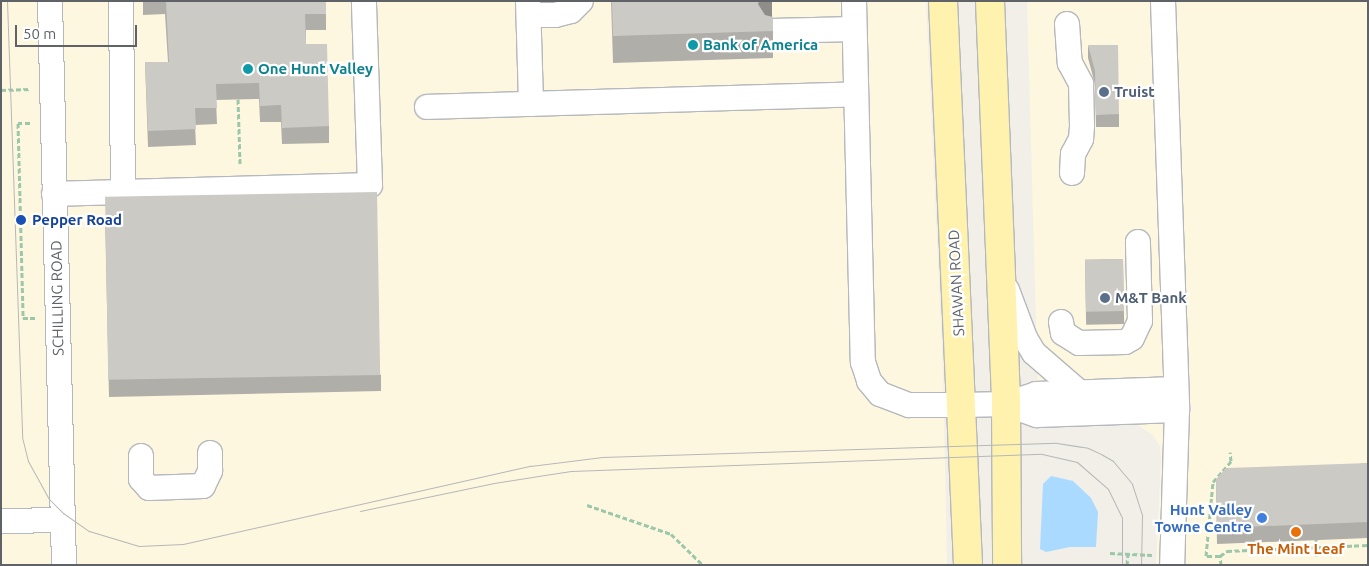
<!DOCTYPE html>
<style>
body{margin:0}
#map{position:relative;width:1369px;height:566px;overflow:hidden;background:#f1efe8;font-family:Ubuntu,sans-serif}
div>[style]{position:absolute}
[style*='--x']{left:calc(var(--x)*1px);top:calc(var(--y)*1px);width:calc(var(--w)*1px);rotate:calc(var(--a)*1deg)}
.commercial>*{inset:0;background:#fef7e0}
.water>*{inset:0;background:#aadaff}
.path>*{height:3px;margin-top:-1.5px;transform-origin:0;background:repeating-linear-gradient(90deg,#9cc7a9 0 5px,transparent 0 7.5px)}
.roads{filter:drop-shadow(1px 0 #b5b8bc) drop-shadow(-1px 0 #b5b8bc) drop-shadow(0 1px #b5b8bc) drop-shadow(0 -1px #b5b8bc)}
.minor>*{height:24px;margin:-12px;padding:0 12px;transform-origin:12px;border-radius:12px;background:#fff}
.major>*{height:28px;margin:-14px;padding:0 14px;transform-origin:14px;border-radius:14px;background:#fff2af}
.tram>*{height:1px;margin:-0.5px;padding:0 0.5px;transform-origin:0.5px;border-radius:0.5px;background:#b6b7b8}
.wall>*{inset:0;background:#afaea9;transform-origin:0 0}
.shaded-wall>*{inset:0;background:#8f8d8a}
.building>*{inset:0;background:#cccac5;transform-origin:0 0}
.dots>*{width:14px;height:14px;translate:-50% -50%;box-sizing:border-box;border:2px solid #fff;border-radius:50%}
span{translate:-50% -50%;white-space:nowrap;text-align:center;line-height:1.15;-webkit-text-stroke:4.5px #fff;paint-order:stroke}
.culture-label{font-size:15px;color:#0d838f;font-weight:700}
.left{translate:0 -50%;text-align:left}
.service-label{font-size:15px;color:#4e5e75;font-weight:700}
.transit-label{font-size:15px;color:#164399;font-weight:700}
.street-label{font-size:15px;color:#5f6368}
.shop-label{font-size:15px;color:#366cbe;font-weight:700}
.right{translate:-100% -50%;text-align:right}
.food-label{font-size:15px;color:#c56008;font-weight:700}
.frame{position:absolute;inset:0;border:2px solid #5f6368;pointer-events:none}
.scale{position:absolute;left:15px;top:25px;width:122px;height:22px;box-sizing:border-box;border:2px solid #5f6368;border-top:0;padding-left:6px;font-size:15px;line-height:18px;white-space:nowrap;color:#5f6368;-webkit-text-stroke:4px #fff;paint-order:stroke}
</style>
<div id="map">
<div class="commercial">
<i style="clip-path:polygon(1px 1px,926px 1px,943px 370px,947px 565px,1px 565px)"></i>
<i style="clip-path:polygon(1027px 1px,1368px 1px,1368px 565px,1156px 565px,1161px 461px,1160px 446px,1153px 435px,1133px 422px,1051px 424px,1039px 427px)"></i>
</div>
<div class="water">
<i style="clip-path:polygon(1051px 476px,1073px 481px,1091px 498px,1098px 512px,1096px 547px,1070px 547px,1046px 552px,1040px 549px,1043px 484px)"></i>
</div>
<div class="path">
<i style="--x:1;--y:90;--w:29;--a:-2"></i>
<i style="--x:238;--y:99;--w:65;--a:88.2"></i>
<i style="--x:30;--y:123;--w:12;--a:180"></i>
<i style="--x:18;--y:123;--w:195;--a:88.5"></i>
<i style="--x:23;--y:318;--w:13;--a:0"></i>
<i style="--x:587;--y:505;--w:89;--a:19"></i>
<i style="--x:671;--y:534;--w:45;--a:44.1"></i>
<i style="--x:1316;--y:538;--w:18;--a:90"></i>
<i style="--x:1110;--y:553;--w:42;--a:2.7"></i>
<i style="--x:1220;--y:556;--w:9;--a:-36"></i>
<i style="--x:1227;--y:551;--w:141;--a:-2.4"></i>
<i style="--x:1127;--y:565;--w:11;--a:-85"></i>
<i style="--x:1221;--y:565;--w:9;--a:-96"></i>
<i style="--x:1220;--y:556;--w:14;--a:180"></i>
<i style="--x:1206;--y:556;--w:74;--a:-84.6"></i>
<i style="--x:1213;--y:482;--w:28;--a:-49"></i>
<i style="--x:1231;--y:461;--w:9;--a:-96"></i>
</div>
<div class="roads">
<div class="minor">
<i style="--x:50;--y:1;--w:564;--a:88.58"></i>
<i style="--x:121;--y:1;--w:191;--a:89.4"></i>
<i style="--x:528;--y:1;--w:103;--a:88.3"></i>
<i style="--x:854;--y:1;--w:361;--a:88.6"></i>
<i style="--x:863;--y:362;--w:20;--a:72"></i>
<i style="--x:869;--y:381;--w:17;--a:50"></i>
<i style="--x:880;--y:394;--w:31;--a:21"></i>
<i style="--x:909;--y:405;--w:52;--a:0"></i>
<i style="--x:961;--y:405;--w:45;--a:-1.3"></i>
<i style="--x:1006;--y:404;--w:32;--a:-18"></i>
<i style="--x:1036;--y:394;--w:140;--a:-2"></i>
<i style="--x:1163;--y:1;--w:409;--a:88"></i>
<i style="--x:1177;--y:410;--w:155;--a:91.8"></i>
<i style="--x:529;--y:15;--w:26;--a:0"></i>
<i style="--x:555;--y:15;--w:16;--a:-14"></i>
<i style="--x:571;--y:11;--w:14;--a:-45"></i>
<i style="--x:1067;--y:24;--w:39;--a:86"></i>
<i style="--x:1070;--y:63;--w:24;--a:62"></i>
<i style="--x:1081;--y:84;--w:42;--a:88.6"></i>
<i style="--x:1082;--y:126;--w:13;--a:94"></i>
<i style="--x:1081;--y:139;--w:17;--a:118"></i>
<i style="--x:1073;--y:154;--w:19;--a:93"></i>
<i style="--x:772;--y:31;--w:82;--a:-1.4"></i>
<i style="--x:427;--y:107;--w:429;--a:-1.7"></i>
<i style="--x:54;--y:194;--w:316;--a:-1.6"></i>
<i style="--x:370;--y:185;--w:184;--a:-91.9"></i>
<i style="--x:1007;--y:290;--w:51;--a:69.4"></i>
<i style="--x:1025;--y:338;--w:17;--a:59"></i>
<i style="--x:1034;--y:353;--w:60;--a:40.9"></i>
<i style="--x:1061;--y:322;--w:11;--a:80"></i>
<i style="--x:1063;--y:333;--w:19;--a:32"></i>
<i style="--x:1079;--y:343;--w:46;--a:-1.2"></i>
<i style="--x:1125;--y:342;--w:8;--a:-30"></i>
<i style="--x:1132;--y:338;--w:19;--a:-65"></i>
<i style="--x:1140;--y:321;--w:79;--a:-91.5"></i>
<i style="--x:1006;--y:404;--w:33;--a:20"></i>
<i style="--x:1037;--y:415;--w:140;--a:-2"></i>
<i style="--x:141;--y:456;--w:23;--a:90"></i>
<i style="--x:141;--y:479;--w:12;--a:48"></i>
<i style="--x:149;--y:488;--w:54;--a:-2.1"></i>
<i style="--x:203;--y:486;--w:17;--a:-65"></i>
<i style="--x:210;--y:471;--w:18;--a:-90"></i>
<i style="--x:1;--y:521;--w:62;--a:-0.9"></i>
</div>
<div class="major">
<i style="--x:943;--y:1;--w:565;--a:87.46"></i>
<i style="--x:990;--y:1;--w:403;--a:87.7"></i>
<i style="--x:1006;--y:404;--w:161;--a:89.6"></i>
</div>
</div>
<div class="tram">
<i style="--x:7;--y:1;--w:436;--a:88"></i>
<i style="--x:22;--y:437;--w:25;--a:76"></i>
<i style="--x:28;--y:461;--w:43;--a:61.1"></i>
<i style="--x:49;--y:499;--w:20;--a:45"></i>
<i style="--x:63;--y:513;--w:32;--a:35"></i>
<i style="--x:89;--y:531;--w:52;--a:16.7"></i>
<i style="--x:139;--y:546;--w:44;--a:-2.6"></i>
<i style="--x:183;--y:544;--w:356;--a:-12.7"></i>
<i style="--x:530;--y:466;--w:73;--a:-7.1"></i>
<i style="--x:602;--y:457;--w:455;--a:-1.8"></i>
<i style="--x:1057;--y:443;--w:31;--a:9"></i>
<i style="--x:1088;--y:448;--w:14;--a:25"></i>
<i style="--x:1101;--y:454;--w:14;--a:30"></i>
<i style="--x:1113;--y:461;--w:30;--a:50"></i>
<i style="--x:1132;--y:484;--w:33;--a:72"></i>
<i style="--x:1142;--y:515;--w:50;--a:91.1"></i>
<i style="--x:360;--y:511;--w:137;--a:-11.8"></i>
<i style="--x:494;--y:483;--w:78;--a:-8.9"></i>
<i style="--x:571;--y:471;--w:471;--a:-2.1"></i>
<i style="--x:1042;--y:454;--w:36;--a:13"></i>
<i style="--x:1077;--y:462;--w:41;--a:41.1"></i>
<i style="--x:1108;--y:489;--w:32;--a:64"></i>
<i style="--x:1122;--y:518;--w:47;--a:90"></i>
</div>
<div class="wall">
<i style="clip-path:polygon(143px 1px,326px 1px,326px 30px,306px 30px,306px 44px,329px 126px,329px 143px,282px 144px,281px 122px,260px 122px,259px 99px,216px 100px,217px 124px,195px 125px,196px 145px,148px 147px,145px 62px,168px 62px,165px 14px,143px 15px)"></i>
<i style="clip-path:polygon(611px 1px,772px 1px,772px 17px,773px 31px,773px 58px,613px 63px)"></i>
<i style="clip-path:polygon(1088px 45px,1119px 114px,1119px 127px,1096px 127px,1095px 84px,1088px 58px)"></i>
<i style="clip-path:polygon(105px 215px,381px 375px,381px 391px,109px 397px)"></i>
<i style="left:1123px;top:259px;width:65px;height:38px;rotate:89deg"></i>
<i style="clip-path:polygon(1368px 463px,1368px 538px,1217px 544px,1216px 479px)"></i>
</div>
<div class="shaded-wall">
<i style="clip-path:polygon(759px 1px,772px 1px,772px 17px,760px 24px,758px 32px,758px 4px)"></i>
</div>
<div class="building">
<i style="clip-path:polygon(166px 1px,326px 1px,326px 14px,305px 14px,306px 44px,327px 44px,329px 126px,282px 128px,281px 105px,260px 106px,259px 83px,216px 84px,217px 108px,195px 108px,196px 129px,148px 131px,145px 62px,169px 62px)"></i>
<i style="clip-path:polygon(612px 1px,759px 1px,758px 4px,765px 15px,773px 17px,773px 31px,613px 36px)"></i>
<i style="clip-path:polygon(1088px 45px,1118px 45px,1119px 114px,1096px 115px,1095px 71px)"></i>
<i style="left:377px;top:192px;width:183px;height:272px;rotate:89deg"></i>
<i style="left:1123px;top:259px;width:52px;height:38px;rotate:89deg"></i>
<i style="clip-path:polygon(1368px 463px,1368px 522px,1217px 528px,1216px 479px,1226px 468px)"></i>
</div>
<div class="dots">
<i style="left:693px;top:45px;background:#0f9aa8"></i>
<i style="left:248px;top:69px;background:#0f9aa8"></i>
<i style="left:1104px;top:92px;background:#5c6f8a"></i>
<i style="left:21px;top:220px;background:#1a4fb4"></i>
<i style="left:1105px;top:298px;background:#5c6f8a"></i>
<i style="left:1262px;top:518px;background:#3f7fe0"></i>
<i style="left:1296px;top:532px;background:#e8710a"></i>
</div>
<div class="culture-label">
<span class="left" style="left:703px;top:45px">Bank of America</span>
<span class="left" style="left:258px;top:69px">One Hunt Valley</span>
</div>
<div class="service-label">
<span class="left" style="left:1114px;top:92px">Truist</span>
<span class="left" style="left:1115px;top:298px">M&amp;T Bank</span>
</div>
<div class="transit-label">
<span class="left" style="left:32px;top:220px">Pepper Road</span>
</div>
<div class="street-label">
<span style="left:956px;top:283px;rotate:-93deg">SHAWAN ROAD</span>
<span style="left:57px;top:298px;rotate:-91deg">SCHILLING ROAD</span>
</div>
<div class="shop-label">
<span class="right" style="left:1252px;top:518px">Hunt Valley<br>Towne Centre</span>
</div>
<div class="food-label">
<span style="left:1296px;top:549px">The Mint Leaf</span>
</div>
<div class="frame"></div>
<div class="scale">50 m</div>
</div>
